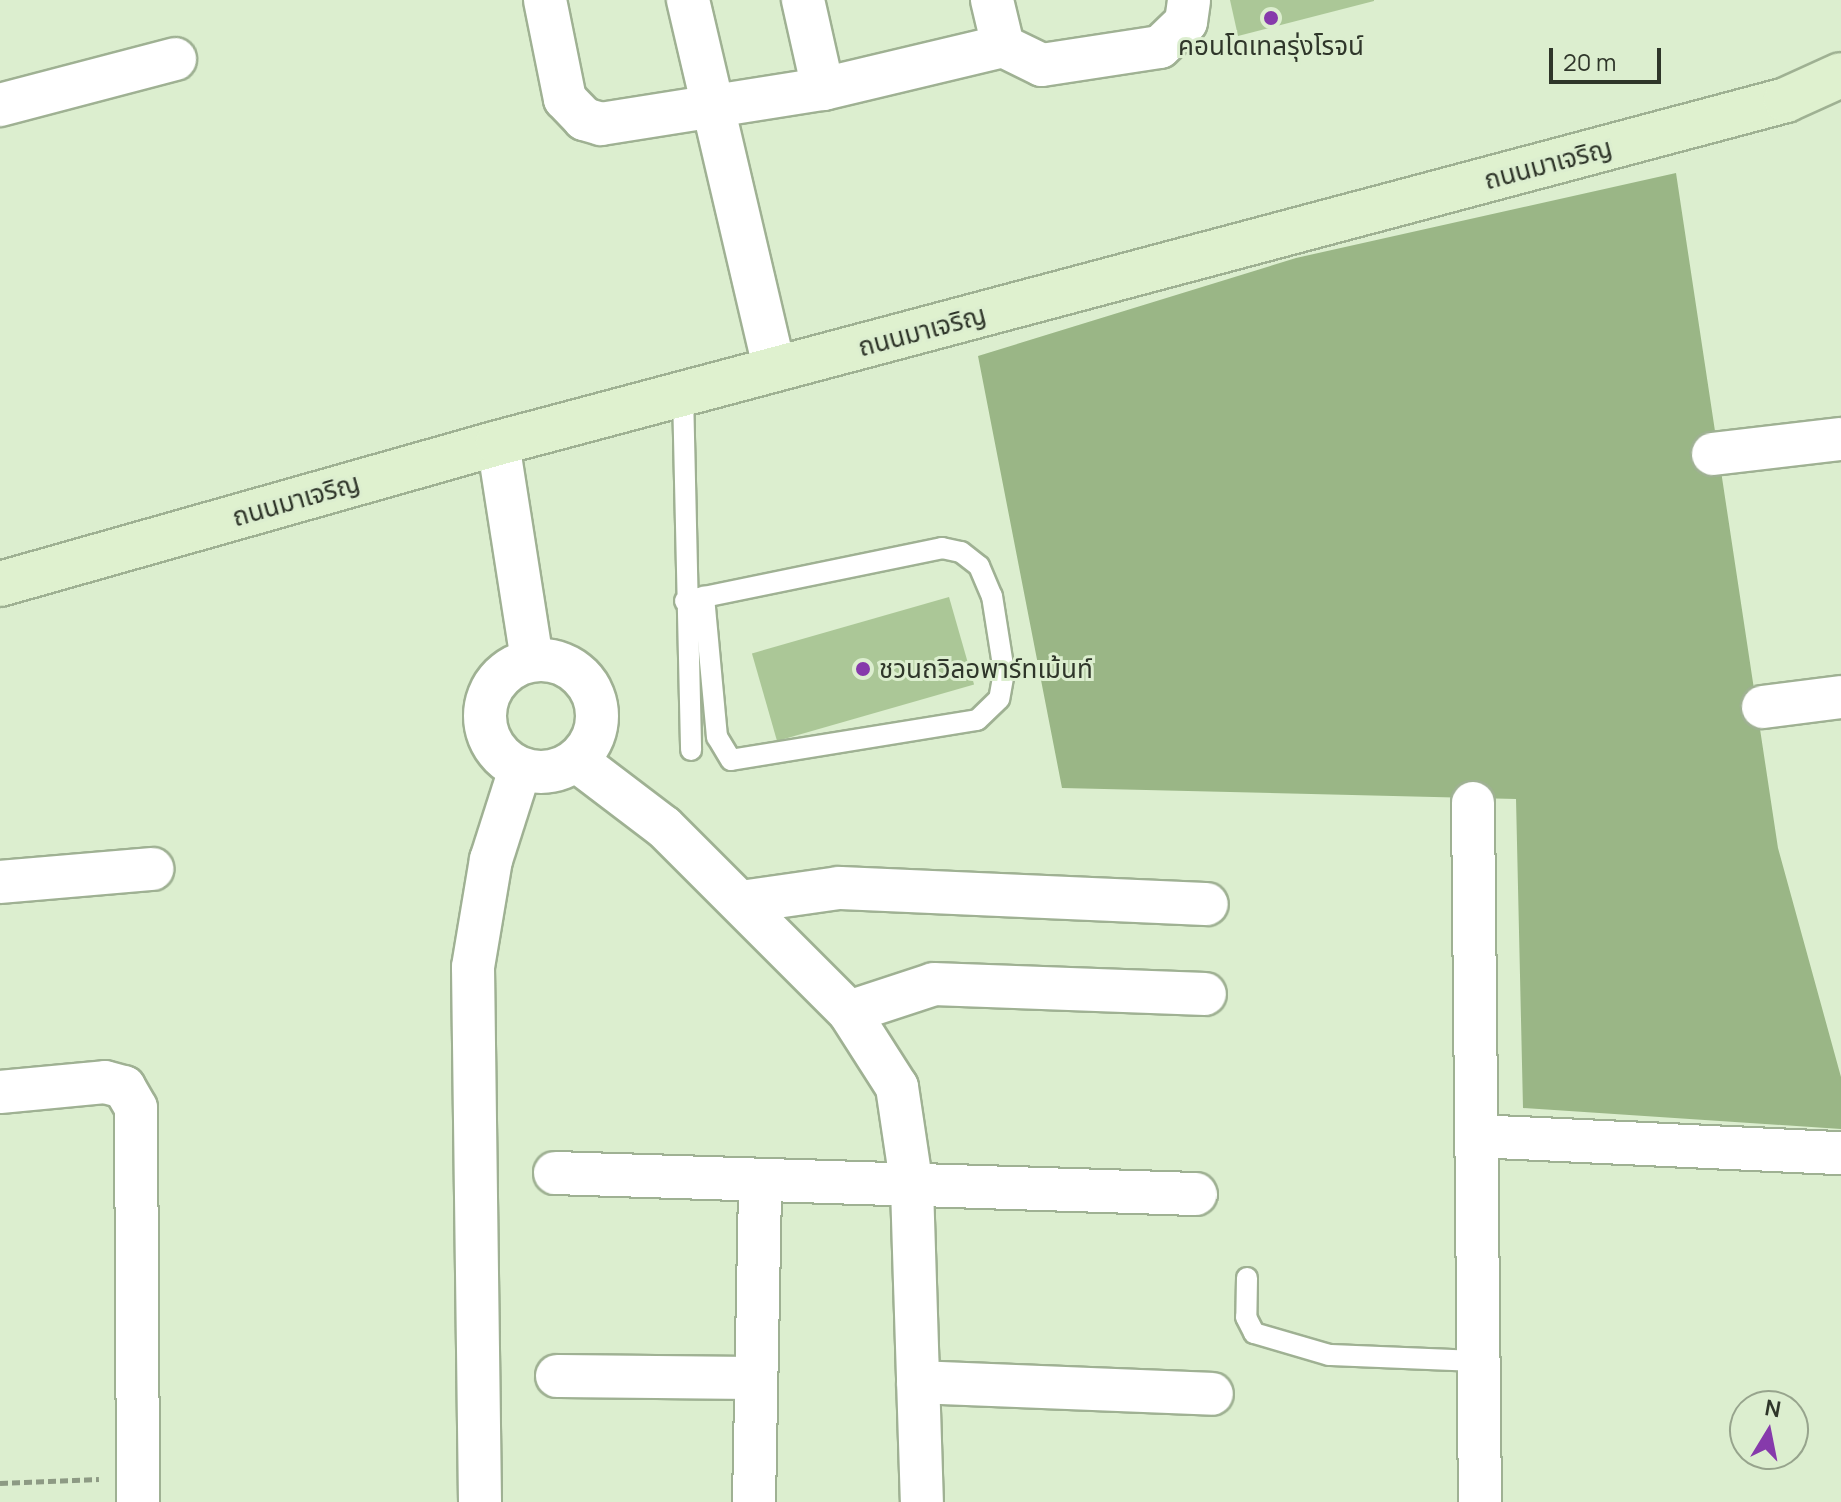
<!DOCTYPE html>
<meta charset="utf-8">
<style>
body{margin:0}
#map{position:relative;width:1841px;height:1502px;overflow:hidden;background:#dceecf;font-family:Manrope,"Noto Sans Thai",sans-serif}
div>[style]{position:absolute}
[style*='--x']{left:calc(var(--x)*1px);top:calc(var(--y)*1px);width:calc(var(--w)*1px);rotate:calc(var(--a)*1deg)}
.forest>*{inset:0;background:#9ab686}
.building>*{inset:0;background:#abc797;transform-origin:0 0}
.path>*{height:5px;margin-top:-2.5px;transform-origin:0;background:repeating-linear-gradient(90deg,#8d9a84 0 8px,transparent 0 12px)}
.roads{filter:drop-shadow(2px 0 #9fb193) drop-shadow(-2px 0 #9fb193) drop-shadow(0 2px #9fb193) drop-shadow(0 -2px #9fb193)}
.lane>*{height:20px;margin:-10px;padding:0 10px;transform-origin:10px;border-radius:10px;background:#fff}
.street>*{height:42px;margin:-21px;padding:0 21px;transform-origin:21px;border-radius:21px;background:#fff}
.street>.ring{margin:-21px;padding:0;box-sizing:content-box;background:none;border:42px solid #fff;border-radius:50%}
.secondary>*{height:44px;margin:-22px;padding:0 22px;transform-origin:22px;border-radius:22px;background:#dff1cf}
.dots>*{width:22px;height:22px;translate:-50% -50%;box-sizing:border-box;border:4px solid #dceecf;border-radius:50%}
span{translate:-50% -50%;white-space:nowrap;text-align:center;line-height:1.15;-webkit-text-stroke:6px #dceecf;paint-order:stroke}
.poi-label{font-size:26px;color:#2f362a}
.left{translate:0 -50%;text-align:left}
.street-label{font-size:26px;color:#2f362a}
.north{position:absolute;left:1729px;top:1390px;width:80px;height:80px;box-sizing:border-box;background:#dceecf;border:2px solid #97a48d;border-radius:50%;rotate:10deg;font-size:22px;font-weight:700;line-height:32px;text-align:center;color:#2f362a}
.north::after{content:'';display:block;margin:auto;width:28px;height:36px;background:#863aab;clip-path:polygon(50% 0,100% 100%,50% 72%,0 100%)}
.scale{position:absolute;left:1549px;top:48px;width:112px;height:36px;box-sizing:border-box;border:4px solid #2f362a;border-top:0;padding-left:10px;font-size:24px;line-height:28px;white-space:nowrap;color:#2f362a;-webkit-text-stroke:6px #dceecf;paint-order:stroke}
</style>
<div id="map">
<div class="forest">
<i style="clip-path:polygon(1676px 173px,1778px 848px,1841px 1077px,1841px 1129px,1523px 1108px,1516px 799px,1062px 788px,978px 356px,1296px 258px)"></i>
</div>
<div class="building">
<i style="clip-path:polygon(1230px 0,1374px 0,1374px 1px,1238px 36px)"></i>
<i style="left:949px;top:597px;width:91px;height:205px;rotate:74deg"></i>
</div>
<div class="path">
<i style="--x:0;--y:1483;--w:99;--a:-2.3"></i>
</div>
<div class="roads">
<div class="lane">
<i style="--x:683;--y:393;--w:357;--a:88.7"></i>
<i style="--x:685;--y:601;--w:19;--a:-12"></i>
<i style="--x:704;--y:597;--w:243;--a:-11.6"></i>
<i style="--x:942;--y:548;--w:19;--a:12"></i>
<i style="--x:961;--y:552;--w:23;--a:38"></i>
<i style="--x:979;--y:566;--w:33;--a:67"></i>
<i style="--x:992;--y:596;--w:77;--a:81"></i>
<i style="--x:1004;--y:672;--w:27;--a:100"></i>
<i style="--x:999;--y:699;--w:30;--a:136"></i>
<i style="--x:977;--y:720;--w:249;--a:170.8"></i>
<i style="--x:731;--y:760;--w:27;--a:-121"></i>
<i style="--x:717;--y:737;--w:141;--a:-95.3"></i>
<i style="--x:1247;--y:1278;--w:39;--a:91"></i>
<i style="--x:1246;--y:1317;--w:18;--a:63"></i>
<i style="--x:1254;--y:1333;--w:78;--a:16.3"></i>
<i style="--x:1329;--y:1355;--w:150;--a:2.3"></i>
</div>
<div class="street">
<i style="--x:545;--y:0;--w:101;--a:78.6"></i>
<i style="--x:565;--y:99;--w:28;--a:46"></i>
<i style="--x:584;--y:119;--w:18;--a:16"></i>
<i style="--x:601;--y:124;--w:225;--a:-9"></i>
<i style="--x:823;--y:89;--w:185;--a:-13.4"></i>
<i style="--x:1003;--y:46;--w:43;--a:26"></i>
<i style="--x:1042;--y:65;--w:119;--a:-8.7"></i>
<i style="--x:1160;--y:47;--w:36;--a:-44"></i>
<i style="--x:1186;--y:22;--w:22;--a:-82"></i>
<i style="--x:688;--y:0;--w:380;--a:76.8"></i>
<i style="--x:803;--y:0;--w:91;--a:77.3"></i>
<i style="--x:992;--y:0;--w:47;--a:76.6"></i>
<i style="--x:0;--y:105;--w:181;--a:-14.7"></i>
<i style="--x:498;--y:443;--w:220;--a:81.1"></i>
<i style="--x:1713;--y:454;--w:129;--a:-6.7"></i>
<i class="ring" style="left:485px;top:660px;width:70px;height:70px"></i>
<i style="--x:1763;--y:707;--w:79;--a:-7.3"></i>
<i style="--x:577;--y:761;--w:109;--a:37.2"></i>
<i style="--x:664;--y:827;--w:262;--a:45"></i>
<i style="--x:849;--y:1012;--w:89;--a:57.4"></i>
<i style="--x:897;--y:1087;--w:101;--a:81.5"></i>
<i style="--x:912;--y:1187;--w:315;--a:88.2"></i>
<i style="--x:1473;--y:803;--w:699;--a:89.43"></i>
<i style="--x:0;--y:882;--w:153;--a:-4.9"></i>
<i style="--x:741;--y:902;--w:99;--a:-8.1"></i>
<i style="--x:839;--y:888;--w:368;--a:2.5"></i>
<i style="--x:849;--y:1012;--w:89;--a:-18.2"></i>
<i style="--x:934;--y:984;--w:271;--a:2.1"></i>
<i style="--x:0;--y:1092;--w:105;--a:-5.4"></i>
<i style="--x:105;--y:1082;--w:20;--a:15"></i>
<i style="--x:124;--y:1087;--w:24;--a:60"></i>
<i style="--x:136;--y:1108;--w:394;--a:89.7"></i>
<i style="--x:1476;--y:1136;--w:365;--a:2.7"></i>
<i style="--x:555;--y:1173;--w:641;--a:1.88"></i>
<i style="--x:557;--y:1376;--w:198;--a:0.6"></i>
<i style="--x:918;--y:1382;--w:294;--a:2.3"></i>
<i style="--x:480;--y:1502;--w:535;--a:-90.75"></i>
<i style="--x:473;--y:967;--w:109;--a:-80.5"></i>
<i style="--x:491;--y:860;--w:96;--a:-72.3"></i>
<i style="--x:754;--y:1502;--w:319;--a:-88.9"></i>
</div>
<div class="secondary">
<i style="--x:0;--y:584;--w:518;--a:-15.81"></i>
<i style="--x:498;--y:443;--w:1333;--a:-14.91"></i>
<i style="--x:1786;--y:100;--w:60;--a:-24.4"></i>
</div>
</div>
<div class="dots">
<i style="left:1271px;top:18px;background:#863aab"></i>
<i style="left:863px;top:669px;background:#863aab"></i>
</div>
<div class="poi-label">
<span style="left:1271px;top:46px">คอนโดเทลรุ่งโรจน์</span>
<span class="left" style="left:879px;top:669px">ชวนถวิลอพาร์ทเม้นท์</span>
</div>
<div class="street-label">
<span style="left:1548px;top:164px;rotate:-15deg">ถนนมาเจริญ</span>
<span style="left:922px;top:331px;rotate:-15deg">ถนนมาเจริญ</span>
<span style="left:296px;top:500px;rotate:-16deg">ถนนมาเจริญ</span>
</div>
<div class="north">N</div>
<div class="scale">20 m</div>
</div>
